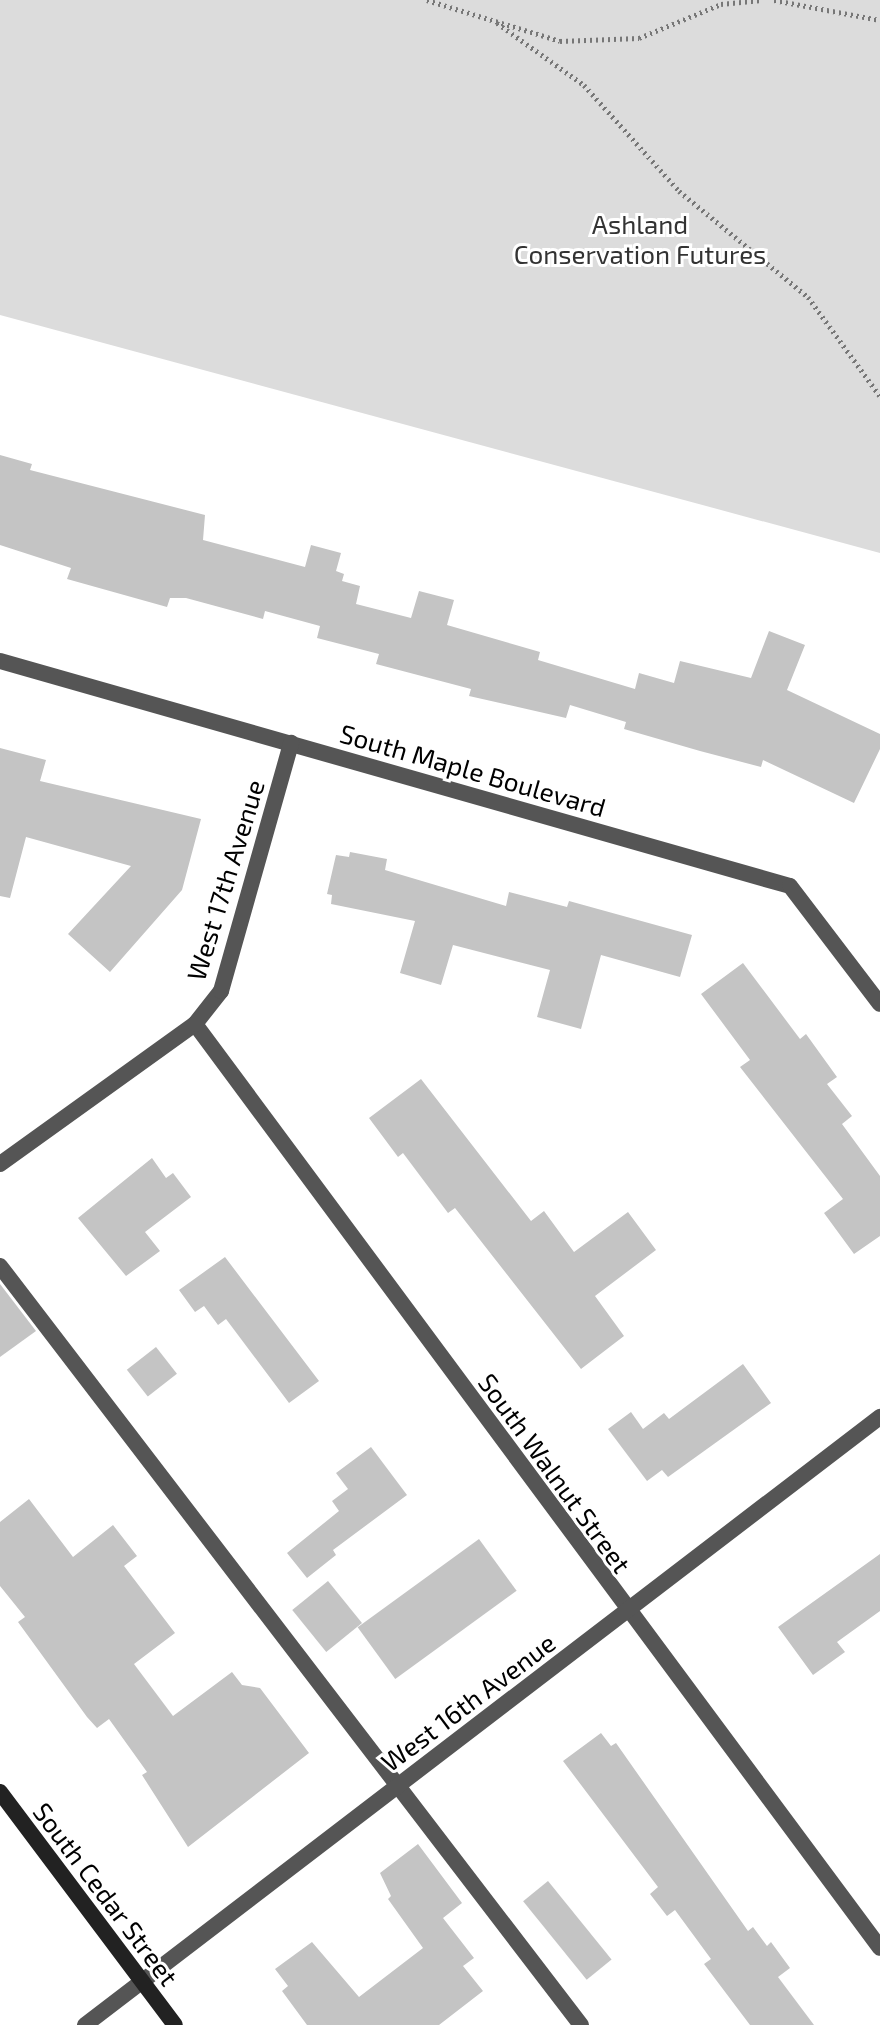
<!DOCTYPE html>
<style>
body{margin:0}
#map{position:relative;width:880px;height:2025px;overflow:hidden;background:#fff;font-family:"Exo 2",sans-serif}
div>[style]{position:absolute}
[style*='--x']{left:calc(var(--x)*1px);top:calc(var(--y)*1px);width:calc(var(--w)*1px);rotate:calc(var(--a)*1deg)}
.green>*{inset:0;background:#dcdcdc}
.building>*{inset:0;background:#c4c4c4;transform-origin:0 0}
.path>*{height:5px;margin-top:-2.5px;transform-origin:0;background:repeating-linear-gradient(90deg,#777 0 2px,transparent 0 6px)}
.service>*{height:16px;margin:-8px;padding:0 8px;transform-origin:8px;border-radius:8px;background:#555}
.minor>*{height:16px;margin:-8px;padding:0 8px;transform-origin:8px;border-radius:8px;background:#555}
.secondary>*{height:16px;margin:-8px;padding:0 8px;transform-origin:8px;border-radius:8px;background:#222}
span{translate:-50% -50%;white-space:nowrap;text-align:center;line-height:1.15;-webkit-text-stroke:6px #fff;paint-order:stroke}
.park-label{font-size:26px;color:#333}
.street-label{font-size:26px;color:#000}
</style>
<div id="map">
<div class="green">
<i style="clip-path:polygon(0 0,880px 0,880px 553px,0 315px)"></i>
</div>
<div class="building">
<i style="clip-path:polygon(0 455px,32px 464px,30px 470px,205px 515px,203px 540px,305px 567px,311px 545px,341px 553px,336px 571px,344px 574px,342px 581px,360px 586px,356px 604px,411px 618px,419px 591px,454px 600px,447px 625px,540px 652px,538px 660px,635px 689px,639px 673px,674px 683px,680px 661px,751px 678px,769px 631px,805px 645px,787px 690px,880px 734px,880px 749px,854px 803px,763px 760px,761px 767px,700px 751px,624px 729px,626px 722px,570px 705px,566px 718px,469px 696px,471px 689px,376px 664px,379px 654px,317px 638px,320px 626px,265px 611px,263px 619px,186px 598px,170px 598px,167px 607px,67px 579px,71px 568px,0 545px)"></i>
<i style="clip-path:polygon(0 748px,46px 760px,40px 781px,201px 819px,182px 890px,110px 972px,68px 934px,131px 866px,26px 837px,10px 898px,0 896px)"></i>
<i style="clip-path:polygon(350px 852px,387px 859px,385px 870px,506px 906px,509px 892px,567px 907px,569px 901px,692px 935px,680px 977px,601px 955px,581px 1029px,537px 1017px,550px 970px,453px 945px,441px 985px,400px 973px,415px 921px,331px 904px,332px 895px,327px 894px,336px 855px,349px 857px)"></i>
<i style="clip-path:polygon(743px 963px,800px 1039px,806px 1034px,837px 1077px,827px 1084px,852px 1116px,842px 1124px,880px 1176px,880px 1236px,854px 1254px,824px 1213px,843px 1199px,740px 1067px,750px 1060px,701px 994px)"></i>
<i style="clip-path:polygon(421px 1079px,531px 1221px,544px 1211px,574px 1252px,628px 1212px,656px 1250px,595px 1296px,624px 1336px,581px 1369px,455px 1208px,448px 1213px,403px 1153px,398px 1157px,369px 1118px)"></i>
<i style="clip-path:polygon(152px 1158px,166px 1178px,173px 1173px,191px 1197px,145px 1232px,160px 1251px,126px 1276px,78px 1218px)"></i>
<i style="clip-path:polygon(225px 1257px,319px 1381px,289px 1403px,226px 1319px,218px 1325px,204px 1306px,195px 1312px,179px 1290px)"></i>
<i style="clip-path:polygon(0 1284px,36px 1331px,0 1357px)"></i>
<i style="left:156px;top:1347px;width:34px;height:37px;rotate:52deg"></i>
<i style="clip-path:polygon(743px 1364px,771px 1403px,668px 1477px,662px 1470px,647px 1481px,608px 1429px,631px 1412px,643px 1429px,664px 1413px,669px 1419px)"></i>
<i style="clip-path:polygon(371px 1447px,407px 1495px,333px 1550px,336px 1555px,307px 1578px,287px 1553px,339px 1511px,332px 1501px,348px 1489px,336px 1473px)"></i>
<i style="clip-path:polygon(29px 1499px,73px 1557px,113px 1525px,137px 1556px,124px 1566px,175px 1633px,134px 1664px,173px 1716px,232px 1672px,242px 1685px,260px 1688px,309px 1753px,188px 1847px,142px 1775px,147px 1772px,109px 1719px,97px 1728px,87px 1717px,18px 1622px,25px 1617px,0 1586px,0 1522px)"></i>
<i style="left:479px;top:1539px;width:64px;height:150px;rotate:54deg"></i>
<i style="clip-path:polygon(880px 1554px,880px 1611px,837px 1642px,845px 1652px,813px 1675px,778px 1627px)"></i>
<i style="left:328px;top:1581px;width:54px;height:46px;rotate:51deg"></i>
<i style="clip-path:polygon(601px 1733px,611px 1746px,616px 1743px,748px 1931px,753px 1927px,767px 1946px,771px 1942px,790px 1968px,778px 1977px,814px 2025px,750px 2025px,704px 1964px,711px 1959px,675px 1910px,667px 1916px,650px 1894px,658px 1887px,563px 1761px)"></i>
<i style="clip-path:polygon(418px 1844px,462px 1903px,443px 1918px,474px 1958px,463px 1966px,483px 1991px,439px 2025px,307px 2025px,282px 1991px,288px 1986px,275px 1969px,312px 1942px,359px 1997px,423px 1948px,388px 1899px,391px 1896px,380px 1873px)"></i>
<i style="left:548px;top:1881px;width:101px;height:32px;rotate:51deg"></i>
</div>
<div class="path">
<i style="--x:427;--y:0;--w:139;--a:17.1"></i>
<i style="--x:560;--y:41;--w:79;--a:-2.2"></i>
<i style="--x:639;--y:38;--w:89;--a:-22.5"></i>
<i style="--x:721;--y:4;--w:41;--a:-5.6"></i>
<i style="--x:774;--y:0;--w:108;--a:10.7"></i>
<i style="--x:497;--y:23;--w:107;--a:35.5"></i>
<i style="--x:584;--y:85;--w:142;--a:48.1"></i>
<i style="--x:679;--y:191;--w:167;--a:39.4"></i>
<i style="--x:808;--y:297;--w:122;--a:54"></i>
</div>
<div class="service">
<i style="--x:0;--y:1266;--w:956;--a:52.57"></i>
</div>
<div class="minor">
<i style="--x:0;--y:661;--w:821;--a:15.9"></i>
<i style="--x:790;--y:886;--w:148;--a:52.7"></i>
<i style="--x:195;--y:1024;--w:1150;--a:53.45"></i>
<i style="--x:0;--y:1164;--w:240;--a:-35.7"></i>
<i style="--x:195;--y:1024;--w:42;--a:-51.8"></i>
<i style="--x:221;--y:991;--w:258;--a:-74.2"></i>
<i style="--x:85;--y:2025;--w:1001;--a:-37.41"></i>
</div>
<div class="secondary">
<i style="--x:0;--y:1792;--w:291;--a:53.1"></i>
</div>
<div class="park-label">
<span style="left:640px;top:239px">Ashland<br>Conservation Futures</span>
</div>
<div class="street-label">
<span style="left:473px;top:770px;rotate:16deg">South Maple Boulevard</span>
<span style="left:225px;top:880px;rotate:-73deg">West 17th Avenue</span>
<span style="left:555px;top:1473px;rotate:54deg">South Walnut Street</span>
<span style="left:468px;top:1702px;rotate:-37deg">West 16th Avenue</span>
<span style="left:106px;top:1894px;rotate:53deg">South Cedar Street</span>
</div>
</div>
